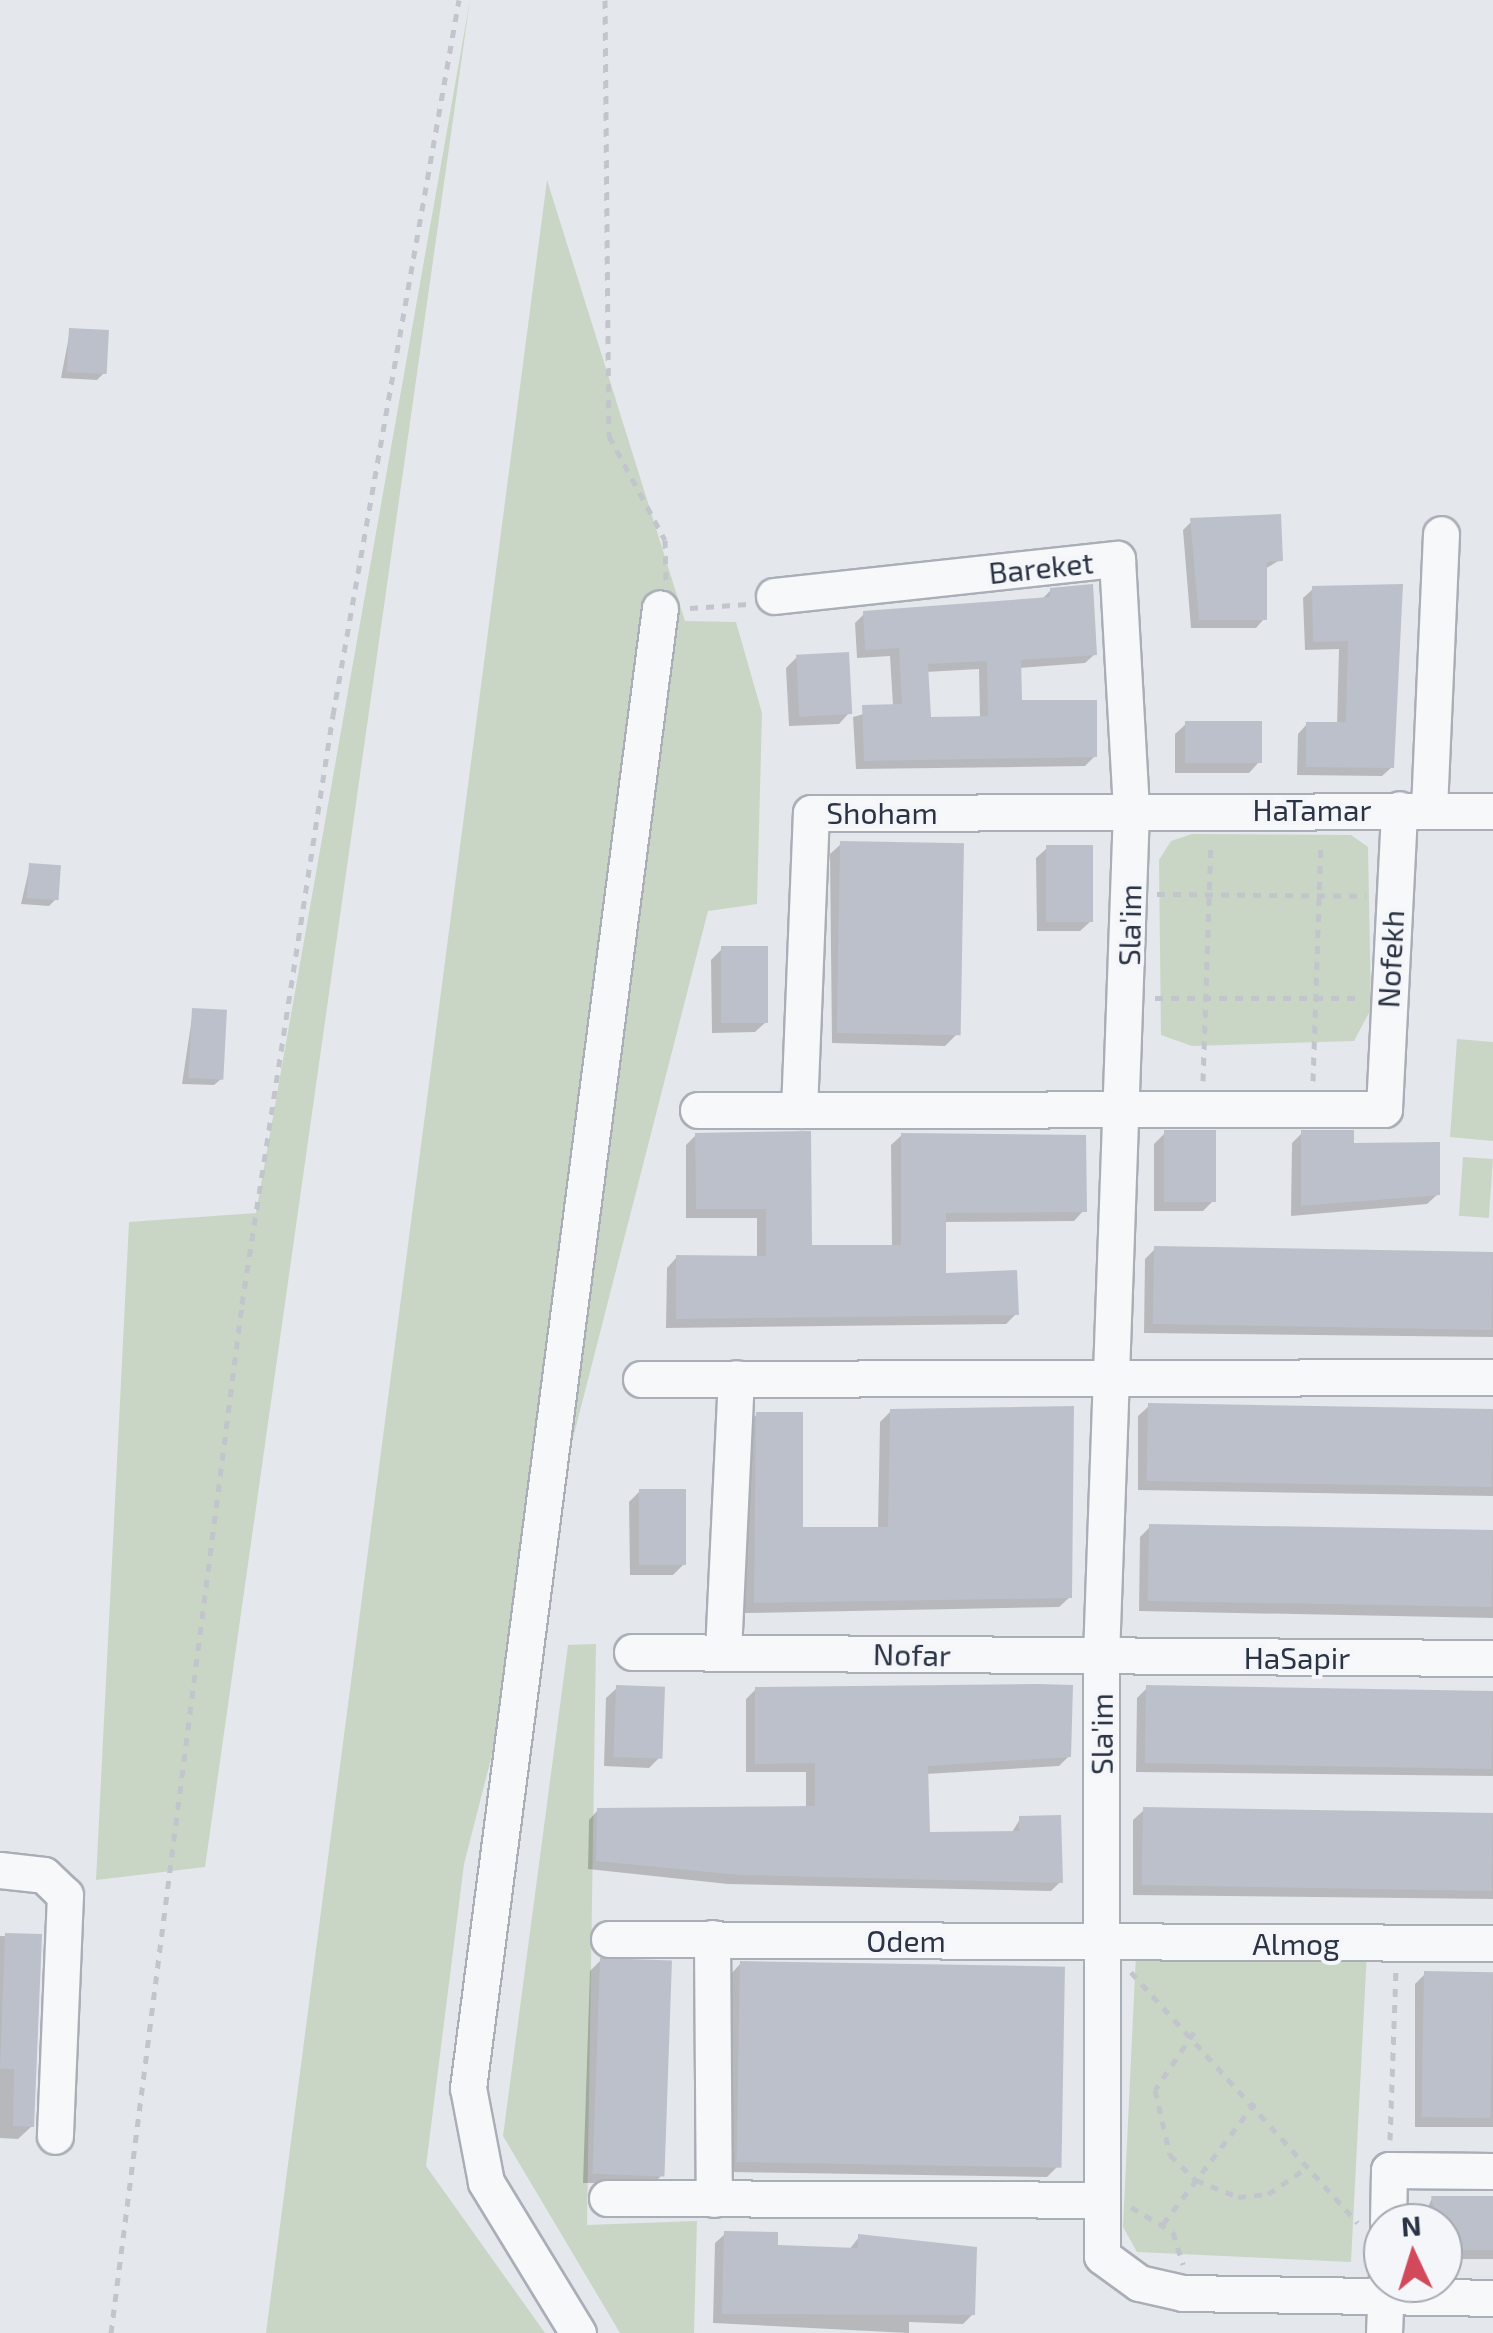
<!DOCTYPE html>
<style>
body{margin:0}
#map{position:relative;width:1493px;height:2333px;overflow:hidden;background:#e4e7ec;font-family:"Exo 2",sans-serif}
div>[style]{position:absolute}
[style*='--x']{left:calc(var(--x)*1px);top:calc(var(--y)*1px);width:calc(var(--w)*1px);rotate:calc(var(--a)*1deg)}
.green>*{inset:0;background:#c9d6c5;transform-origin:0 0}
.shadow>*{inset:0;background:#0003}
.building>*{inset:0;background:#bbc0ca;transform-origin:0 0}
.path>*{height:5px;margin-top:-2.5px;transform-origin:0;background:repeating-linear-gradient(90deg,#c2c5cb 0 8px,transparent 0 16px)}
.roads{filter:drop-shadow(2px 0 #a9aeb7) drop-shadow(-2px 0 #a9aeb7) drop-shadow(0 2px #a9aeb7) drop-shadow(0 -2px #a9aeb7)}
.minor>*{height:35px;margin:-17.5px;padding:0 17.5px;transform-origin:17.5px;border-radius:17.5px;background:#f7f8fa}
span{translate:-50% -50%;white-space:nowrap;text-align:center;line-height:1.15;-webkit-text-stroke:8px #f4f6f9;paint-order:stroke}
.street-label{font-size:30px;color:#2b3445}
.north{position:absolute;left:1363px;top:2203px;width:100px;height:100px;box-sizing:border-box;background:#f4f6f9;border:2px solid #a4a8b1;border-radius:50%;rotate:356deg;font-size:28px;font-weight:700;line-height:40px;text-align:center;color:#2b3445}
.north::after{content:'';display:block;margin:auto;width:35px;height:45px;background:#d1495b;clip-path:polygon(50% 0,100% 100%,50% 72%,0 100%)}
</style>
<div id="map">
<div class="green">
<i style="clip-path:polygon(470px 0,205px 1867px,96px 1880px,129px 1222px,256px 1213px)"></i>
<i style="clip-path:polygon(547px 180px,685px 621px,736px 622px,762px 713px,757px 904px,708px 911px,464px 1864px,426px 2166px,545px 2333px,266px 2333px)"></i>
<i style="clip-path:polygon(1192px 834px,1351px 835px,1368px 847px,1371px 1009px,1354px 1041px,1192px 1046px,1161px 1035px,1159px 860px,1171px 841px)"></i>
<i style="clip-path:polygon(1457px 1039px,1493px 1042px,1493px 1141px,1450px 1137px)"></i>
<i style="left:1463px;top:1157px;width:30px;height:59px;rotate:4deg"></i>
<i style="clip-path:polygon(596px 1644px,587px 2225px,697px 2221px,694px 2333px,620px 2333px,503px 2136px,568px 1645px)"></i>
<i style="clip-path:polygon(1367px 1951px,1351px 2262px,1137px 2252px,1123px 2227px,1136px 1954px)"></i>
</div>
<div class="shadow">
<i style="clip-path:polygon(70px 331px,104px 373px,97px 380px,61px 378px)"></i>
<i style="clip-path:polygon(1192px 521px,1280px 560px,1265px 569px,1264px 619px,1256px 628px,1191px 628px,1183px 530px)"></i>
<i style="clip-path:polygon(1400px 586px,1392px 767px,1382px 776px,1297px 775px,1298px 734px,1307px 724px,1337px 725px,1339px 649px,1305px 650px,1303px 598px,1313px 589px)"></i>
<i style="clip-path:polygon(evenodd,1051px 590px,1095px 654px,1085px 663px,1019px 668px,1019px 702px,1095px 756px,1085px 766px,856px 769px,853px 717px,893px 706px,890px 656px,857px 658px,855px 623px,864px 614px,1041px 600px,1051px 590px,979px 669px,980px 718px,928px 719px,926px 672px,979px 669px)"></i>
<i style="clip-path:polygon(797px 657px,849px 713px,839px 724px,789px 726px,786px 668px)"></i>
<i style="clip-path:polygon(1186px 724px,1259px 762px,1249px 773px,1175px 773px,1175px 734px)"></i>
<i style="clip-path:polygon(841px 844px,956px 1035px,945px 1046px,832px 1043px,830px 854px)"></i>
<i style="clip-path:polygon(1047px 848px,1091px 921px,1080px 931px,1037px 931px,1036px 858px)"></i>
<i style="clip-path:polygon(30px 865px,56px 899px,49px 906px,21px 904px)"></i>
<i style="clip-path:polygon(722px 949px,766px 1022px,755px 1032px,712px 1033px,711px 960px)"></i>
<i style="clip-path:polygon(193px 1011px,221px 1079px,214px 1085px,182px 1084px)"></i>
<i style="clip-path:polygon(1165px 1133px,1213px 1201px,1203px 1211px,1154px 1211px,1154px 1144px)"></i>
<i style="clip-path:polygon(1302px 1133px,1351px 1145px,1438px 1194px,1427px 1204px,1291px 1216px,1292px 1143px)"></i>
<i style="clip-path:polygon(696px 1135px,809px 1247px,892px 1247px,891px 1145px,902px 1135px,1084px 1210px,1074px 1221px,943px 1222px,943px 1276px,1016px 1314px,1006px 1324px,666px 1328px,667px 1268px,677px 1257px,757px 1259px,757px 1218px,686px 1218px,686px 1145px)"></i>
<i style="clip-path:polygon(1155px 1249px,1493px 1253px,1493px 1337px,1144px 1333px,1145px 1259px)"></i>
<i style="clip-path:polygon(1149px 1406px,1493px 1411px,1493px 1496px,1138px 1490px,1138px 1416px)"></i>
<i style="clip-path:polygon(891px 1411px,1070px 1597px,1059px 1607px,745px 1613px,746px 1425px,757px 1414px,801px 1529px,878px 1529px,880px 1422px)"></i>
<i style="clip-path:polygon(640px 1491px,684px 1564px,673px 1575px,630px 1575px,629px 1502px)"></i>
<i style="clip-path:polygon(1150px 1527px,1493px 1531px,1493px 1618px,1139px 1611px,1140px 1537px)"></i>
<i style="clip-path:polygon(617px 1688px,659px 1758px,649px 1768px,604px 1766px,606px 1698px)"></i>
<i style="clip-path:polygon(1147px 1688px,1493px 1692px,1493px 1776px,1136px 1772px,1137px 1698px)"></i>
<i style="clip-path:polygon(756px 1689px,1069px 1756px,1059px 1766px,926px 1774px,927px 1834px,1011px 1834px,1020px 1819px,1060px 1882px,1051px 1891px,728px 1884px,588px 1869px,589px 1820px,598px 1810px,806px 1808px,806px 1772px,746px 1772px,746px 1699px)"></i>
<i style="clip-path:polygon(1144px 1810px,1493px 1814px,1493px 1899px,1133px 1895px,1133px 1820px)"></i>
<i style="clip-path:polygon(0 1936px,40px 1937px,32px 2126px,18px 2139px,0 2138px)"></i>
<i style="clip-path:polygon(601px 1960px,664px 2173px,654px 2183px,583px 2183px,590px 1971px)"></i>
<i style="clip-path:polygon(741px 1963px,1057px 2167px,1047px 2177px,726px 2172px,731px 1974px)"></i>
<i style="clip-path:polygon(1425px 1974px,1493px 1974px,1493px 2127px,1415px 2127px,1415px 1984px)"></i>
<i style="clip-path:polygon(1432px 2198px,1493px 2198px,1493px 2259px,1443px 2259px,1443px 2223px,1421px 2223px)"></i>
<i style="clip-path:polygon(725px 2234px,776px 2248px,849px 2250px,859px 2237px,973px 2314px,963px 2324px,909px 2322px,909px 2333px,713px 2323px,715px 2243px)"></i>
</div>
<div class="building">
<i style="left:69px;top:328px;width:40px;height:44px;rotate:3deg"></i>
<i style="clip-path:polygon(1281px 514px,1283px 561px,1267px 562px,1267px 620px,1199px 620px,1190px 518px)"></i>
<i style="clip-path:polygon(evenodd,1093px 584px,1097px 655px,1021px 660px,1022px 700px,1097px 700px,1097px 757px,864px 761px,862px 705px,902px 704px,899px 648px,865px 650px,863px 611px,1050px 597px,1050px 588px,1093px 584px,987px 661px,988px 716px,931px 717px,928px 664px,987px 661px)"></i>
<i style="clip-path:polygon(1403px 584px,1394px 768px,1306px 767px,1306px 722px,1346px 722px,1348px 641px,1313px 642px,1312px 586px)"></i>
<i style="left:849px;top:652px;width:62px;height:53px;rotate:87deg"></i>
<i style="left:1185px;top:721px;width:77px;height:42px"></i>
<i style="left:840px;top:841px;width:124px;height:192px;rotate:1deg"></i>
<i style="left:1046px;top:845px;width:47px;height:77px"></i>
<i style="left:29px;top:863px;width:32px;height:35px;rotate:4deg"></i>
<i style="left:768px;top:946px;width:77px;height:47px;rotate:90deg"></i>
<i style="left:192px;top:1008px;width:35px;height:70px;rotate:3deg"></i>
<i style="left:1216px;top:1130px;width:72px;height:52px;rotate:90deg"></i>
<i style="clip-path:polygon(1301px 1130px,1354px 1130px,1354px 1143px,1440px 1142px,1440px 1195px,1301px 1206px)"></i>
<i style="clip-path:polygon(811px 1131px,812px 1245px,901px 1245px,901px 1133px,1086px 1135px,1087px 1212px,946px 1213px,946px 1273px,1017px 1270px,1019px 1315px,676px 1319px,676px 1255px,766px 1256px,766px 1209px,696px 1209px,695px 1133px)"></i>
<i style="left:1154px;top:1246px;width:339px;height:78px;rotate:1deg"></i>
<i style="left:1148px;top:1403px;width:345px;height:78px;rotate:1deg"></i>
<i style="clip-path:polygon(1074px 1406px,1072px 1598px,754px 1603px,756px 1412px,803px 1412px,803px 1527px,888px 1527px,890px 1409px)"></i>
<i style="left:639px;top:1489px;width:47px;height:76px"></i>
<i style="left:1149px;top:1524px;width:344px;height:77px;rotate:1deg"></i>
<i style="clip-path:polygon(1036px 1684px,1073px 1685px,1071px 1757px,928px 1766px,930px 1832px,1019px 1831px,1019px 1816px,1061px 1815px,1063px 1883px,739px 1875px,596px 1861px,597px 1808px,815px 1806px,815px 1763px,755px 1764px,755px 1687px)"></i>
<i style="left:616px;top:1685px;width:49px;height:72px;rotate:2deg"></i>
<i style="left:1146px;top:1685px;width:347px;height:78px;rotate:1deg"></i>
<i style="left:1143px;top:1807px;width:350px;height:78px;rotate:1deg"></i>
<i style="clip-path:polygon(5px 1933px,42px 1934px,34px 2127px,13px 2126px,14px 2069px,0 2069px)"></i>
<i style="left:600px;top:1958px;width:72px;height:216px;rotate:2deg"></i>
<i style="left:740px;top:1961px;width:325px;height:201px;rotate:1deg"></i>
<i style="left:1424px;top:1971px;width:69px;height:146px;rotate:1deg"></i>
<i style="clip-path:polygon(1431px 2196px,1493px 2196px,1493px 2250px,1443px 2250px)"></i>
<i style="clip-path:polygon(724px 2231px,778px 2232px,778px 2245px,858px 2248px,858px 2234px,977px 2247px,975px 2315px,722px 2314px)"></i>
</div>
<div class="path">
<i style="--x:605;--y:0;--w:436;--a:89.5"></i>
<i style="--x:609;--y:436;--w:118;--a:61.7"></i>
<i style="--x:665;--y:540;--w:42;--a:88.6"></i>
<i style="--x:690;--y:608;--w:58;--a:-3.9"></i>
<i style="--x:1157;--y:894;--w:209;--a:0.5"></i>
<i style="--x:1155;--y:998;--w:204;--a:0"></i>
<i style="--x:1203;--y:1081;--w:239;--a:-88.1"></i>
<i style="--x:1313;--y:1081;--w:239;--a:-88.1"></i>
<i style="--x:1131;--y:1972;--w:338;--a:47.9"></i>
<i style="--x:1194;--y:2032;--w:70;--a:123.9"></i>
<i style="--x:1155;--y:2090;--w:67;--a:77"></i>
<i style="--x:1170;--y:2155;--w:36;--a:44"></i>
<i style="--x:1196;--y:2180;--w:45;--a:22"></i>
<i style="--x:1238;--y:2197;--w:30;--a:-6"></i>
<i style="--x:1268;--y:2194;--w:48;--a:-34"></i>
<i style="--x:1390;--y:2140;--w:169;--a:-88"></i>
<i style="--x:1131;--y:2207;--w:49;--a:30.8"></i>
<i style="--x:1173;--y:2232;--w:34;--a:73"></i>
<i style="--x:1163;--y:2224;--w:152;--a:-52.8"></i>
<i style="--x:111;--y:2333;--w:1037;--a:-82.74"></i>
<i style="--x:242;--y:1304;--w:596;--a:-81.22"></i>
<i style="--x:333;--y:715;--w:726;--a:-80.01"></i>
</div>
<div class="roads">
<div class="minor">
<i style="--x:774;--y:596;--w:345;--a:-6.2"></i>
<i style="--x:1117;--y:559;--w:251;--a:86.8"></i>
<i style="--x:1131;--y:810;--w:847;--a:92.03"></i>
<i style="--x:1101;--y:1656;--w:600;--a:89.9"></i>
<i style="--x:1102;--y:2256;--w:46;--a:36.1"></i>
<i style="--x:1139;--y:2283;--w:45;--a:12.8"></i>
<i style="--x:1183;--y:2293;--w:310;--a:0.9"></i>
<i style="--x:1429;--y:809;--w:275;--a:-87.5"></i>
<i style="--x:698;--y:1110;--w:686;--a:-0.08"></i>
<i style="--x:1384;--y:1109;--w:300;--a:-87.1"></i>
<i style="--x:799;--y:1110;--w:297;--a:-87.7"></i>
<i style="--x:811;--y:813;--w:682;--a:-0.17"></i>
<i style="--x:641;--y:1379;--w:852;--a:-0.13"></i>
<i style="--x:632;--y:1652;--w:861;--a:0.4"></i>
<i style="--x:723;--y:1652;--w:274;--a:-87.3"></i>
<i style="--x:0;--y:1870;--w:44;--a:6.5"></i>
<i style="--x:44;--y:1875;--w:29;--a:44"></i>
<i style="--x:65;--y:1895;--w:241;--a:92.4"></i>
<i style="--x:712;--y:1938;--w:261;--a:89.6"></i>
<i style="--x:609;--y:1939;--w:884;--a:0.26"></i>
<i style="--x:607;--y:2198;--w:489;--a:0.2"></i>
<i style="--x:1388;--y:2223;--w:53;--a:-88.9"></i>
<i style="--x:1389;--y:2170;--w:104;--a:0.6"></i>
<i style="--x:578;--y:2333;--w:177;--a:-121.4"></i>
<i style="--x:486;--y:2182;--w:96;--a:-100.8"></i>
<i style="--x:468;--y:2088;--w:1492;--a:-82.61"></i>
<i style="--x:1384;--y:2333;--w:50;--a:-87.7"></i>
</div>
</div>
<div class="street-label">
<span style="left:1041px;top:567px;rotate:-6deg">Bareket</span>
<span style="left:1312px;top:809px">HaTamar</span>
<span style="left:882px;top:812px">Shoham</span>
<span style="left:1129px;top:925px;rotate:-89deg">Sla'im</span>
<span style="left:1390px;top:959px;rotate:-87deg">Nofekh</span>
<span style="left:912px;top:1654px;rotate:1deg">Nofar</span>
<span style="left:1297px;top:1657px">HaSapir</span>
<span style="left:1101px;top:1734px;rotate:-90deg">Sla'im</span>
<span style="left:906px;top:1940px">Odem</span>
<span style="left:1296px;top:1943px">Almog</span>
</div>
<div class="north">N</div>
</div>
